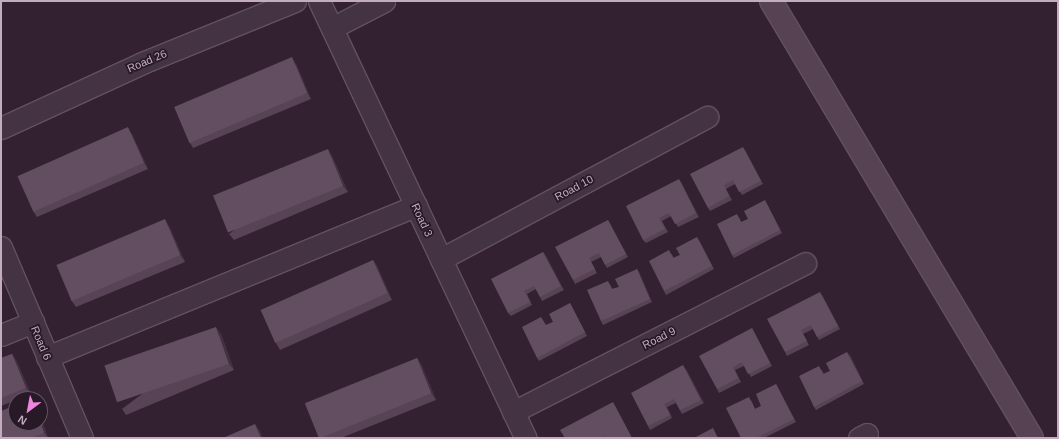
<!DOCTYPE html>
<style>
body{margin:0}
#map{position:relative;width:1059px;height:439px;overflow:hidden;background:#332031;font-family:Helvetica,sans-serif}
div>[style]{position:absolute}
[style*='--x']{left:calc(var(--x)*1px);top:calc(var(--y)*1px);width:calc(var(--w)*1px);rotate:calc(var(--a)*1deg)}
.roads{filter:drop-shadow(1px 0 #62515f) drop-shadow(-1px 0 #62515f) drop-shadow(0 1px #62515f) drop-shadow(0 -1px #62515f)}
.minor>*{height:21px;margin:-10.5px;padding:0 10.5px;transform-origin:10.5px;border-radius:10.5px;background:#443342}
.secondary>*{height:22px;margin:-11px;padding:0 11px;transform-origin:11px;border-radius:11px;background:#564253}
.wall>*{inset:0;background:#584256}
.shaded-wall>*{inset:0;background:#443042}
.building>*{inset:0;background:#634e61;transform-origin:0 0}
span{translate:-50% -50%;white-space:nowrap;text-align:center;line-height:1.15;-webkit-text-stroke:3.5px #281926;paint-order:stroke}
.street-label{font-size:11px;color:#c1adbe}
.frame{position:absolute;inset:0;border:2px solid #c1adbe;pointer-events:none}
.north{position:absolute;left:8px;top:391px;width:40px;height:40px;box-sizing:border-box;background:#281926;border:1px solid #655463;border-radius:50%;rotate:212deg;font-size:11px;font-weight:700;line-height:16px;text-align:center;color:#c1adbe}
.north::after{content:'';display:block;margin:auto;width:14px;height:18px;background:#ed86de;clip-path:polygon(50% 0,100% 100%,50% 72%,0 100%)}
</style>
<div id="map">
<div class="roads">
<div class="minor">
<i style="--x:319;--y:1;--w:484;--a:64.7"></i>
<i style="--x:332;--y:28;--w:59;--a:-27.4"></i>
<i style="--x:1;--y:128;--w:155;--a:-24.7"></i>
<i style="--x:142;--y:63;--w:165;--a:-22.1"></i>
<i style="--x:1;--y:247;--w:207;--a:67"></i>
<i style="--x:441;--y:259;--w:302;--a:-28.1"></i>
<i style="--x:1;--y:335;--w:35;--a:-22"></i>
<i style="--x:47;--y:357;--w:399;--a:-22.3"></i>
<i style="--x:513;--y:412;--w:328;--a:-27"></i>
<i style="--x:859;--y:438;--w:9;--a:-27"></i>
</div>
<div class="secondary">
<i style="--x:771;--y:1;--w:509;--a:59.15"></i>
</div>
</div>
<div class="wall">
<i style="clip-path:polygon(296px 64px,311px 99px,193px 148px,189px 141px)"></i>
<i style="clip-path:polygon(132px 134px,148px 169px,37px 217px,33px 211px)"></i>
<i style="clip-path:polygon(745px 150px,763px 184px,742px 195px,735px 184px,726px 189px,732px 200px,710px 211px,708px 208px)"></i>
<i style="clip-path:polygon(332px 156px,348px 192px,234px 240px,229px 234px)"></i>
<i style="clip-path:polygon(681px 182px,699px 217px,678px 227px,671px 216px,662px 221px,668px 232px,646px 243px,643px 240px)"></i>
<i style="clip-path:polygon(767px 204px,782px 233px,734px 258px,732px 255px,739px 217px,741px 222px,748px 219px)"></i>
<i style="clip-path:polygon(608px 220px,628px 257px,607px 268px,601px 257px,591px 262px,597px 273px,575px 284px,573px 280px)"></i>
<i style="clip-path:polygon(169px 226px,185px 262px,76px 307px,71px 300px)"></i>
<i style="clip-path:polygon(699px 240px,714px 269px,666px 295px,664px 291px,671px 253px,674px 258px,680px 255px)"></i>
<i style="clip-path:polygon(543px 252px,564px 290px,542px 301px,536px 289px,527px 294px,532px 305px,511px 316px,508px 313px)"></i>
<i style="clip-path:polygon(373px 260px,377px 266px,392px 300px,280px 350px,276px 343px)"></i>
<i style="clip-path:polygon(637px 269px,639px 272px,652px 302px,603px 325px,601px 321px,610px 284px,612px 289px,619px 287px)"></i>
<i style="clip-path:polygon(822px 295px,840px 329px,819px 340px,813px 329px,803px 334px,809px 345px,787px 356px,785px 352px)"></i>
<i style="clip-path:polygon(570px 303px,587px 336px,539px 361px,537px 358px,546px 325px,553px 322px)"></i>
<i style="clip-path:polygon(752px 328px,772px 366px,751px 377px,744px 366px,735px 370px,741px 382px,719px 393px,717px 389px)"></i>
<i style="clip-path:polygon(221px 334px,234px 370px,126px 415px,122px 409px)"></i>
<i style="clip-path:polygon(12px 354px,16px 360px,31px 394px,19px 399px,16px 399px,16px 400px,1px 406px,1px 358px)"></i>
<i style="clip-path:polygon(850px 355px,864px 384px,816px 410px,814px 407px,821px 369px,824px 374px,830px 371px)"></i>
<i style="clip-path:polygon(417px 358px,421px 364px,436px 400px,341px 438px,319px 438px)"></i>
<i style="clip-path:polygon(686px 369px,704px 403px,682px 414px,676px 403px,667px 407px,672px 418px,650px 430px,648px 426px)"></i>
<i style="clip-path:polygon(776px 384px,796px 422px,764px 438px,741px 438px,751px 400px,755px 409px,761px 406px)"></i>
<i style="clip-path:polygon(615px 406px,632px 438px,565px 438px)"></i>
<i style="clip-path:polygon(40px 415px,48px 438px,1px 438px,40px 423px)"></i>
</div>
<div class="shaded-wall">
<i style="clip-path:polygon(292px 57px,296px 64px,311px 99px,307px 93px)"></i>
<i style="clip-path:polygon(128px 127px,132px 134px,148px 169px,144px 163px)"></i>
<i style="clip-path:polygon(743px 147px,745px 150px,763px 184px,761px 181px)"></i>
<i style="clip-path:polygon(328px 149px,332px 156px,348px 192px,343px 186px)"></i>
<i style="clip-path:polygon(679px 179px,681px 182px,699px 217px,696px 213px)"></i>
<i style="clip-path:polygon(165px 219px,169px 226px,185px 262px,180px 255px)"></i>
<i style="clip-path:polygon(608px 220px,610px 223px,628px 257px,626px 254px)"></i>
<i style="clip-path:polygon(697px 237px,699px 240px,714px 269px,712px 266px)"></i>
<i style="clip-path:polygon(543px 252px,546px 255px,564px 290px,561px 286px)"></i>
<i style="clip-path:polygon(373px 260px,377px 266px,392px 300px,388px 293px)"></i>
<i style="clip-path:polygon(637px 269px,639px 272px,652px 302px,650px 299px)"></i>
<i style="clip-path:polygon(820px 292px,822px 295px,840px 329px,838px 326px)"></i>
<i style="clip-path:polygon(216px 327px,221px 334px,234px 370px,229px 364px)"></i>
<i style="clip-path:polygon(847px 352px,850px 355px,864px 384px,862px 381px)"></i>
<i style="clip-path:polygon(12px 354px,16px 360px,31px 394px,26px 388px)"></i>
<i style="clip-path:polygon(417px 358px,421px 364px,436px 400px,431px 393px)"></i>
<i style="clip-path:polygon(683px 365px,686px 369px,704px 403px,701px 400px)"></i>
<i style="clip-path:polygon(776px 384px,778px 387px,796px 422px,794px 419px)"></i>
<i style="clip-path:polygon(40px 415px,48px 438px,44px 433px,40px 421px)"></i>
<i style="clip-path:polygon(255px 424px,260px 431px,263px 438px,261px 438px)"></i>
</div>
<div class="building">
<i style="left:292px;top:57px;width:39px;height:128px;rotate:67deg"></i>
<i style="left:128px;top:127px;width:39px;height:121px;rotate:66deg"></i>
<i style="clip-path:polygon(743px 147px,761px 181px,739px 192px,733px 180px,724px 185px,729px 196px,708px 208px,690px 174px)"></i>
<i style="left:328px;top:149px;width:40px;height:124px;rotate:68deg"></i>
<i style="clip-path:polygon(679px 179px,696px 213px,675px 224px,669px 213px,659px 218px,665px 229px,643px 240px,626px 206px)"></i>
<i style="clip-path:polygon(765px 200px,780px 230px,732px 255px,717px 224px,737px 214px,741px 222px,748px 219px,744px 211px)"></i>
<i style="left:165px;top:219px;width:39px;height:118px;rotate:67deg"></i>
<i style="clip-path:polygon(608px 220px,626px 254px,605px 265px,599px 253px,589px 258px,595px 269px,573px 280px,555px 247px)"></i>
<i style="clip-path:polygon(697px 237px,712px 266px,664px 291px,649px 261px,669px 250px,673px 258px,680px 255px,676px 248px)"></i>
<i style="clip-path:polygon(543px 252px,561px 286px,540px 297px,534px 286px,524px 291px,530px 302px,508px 313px,491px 279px)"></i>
<i style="left:373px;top:260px;width:36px;height:123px;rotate:66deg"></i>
<i style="clip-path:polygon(637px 269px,650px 299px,601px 321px,587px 290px,608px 281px,612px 289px,619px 287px,615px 279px)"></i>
<i style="clip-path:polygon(820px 292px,838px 326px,817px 337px,811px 325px,801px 330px,807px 341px,785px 352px,767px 319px)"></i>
<i style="clip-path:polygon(570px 303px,585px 332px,537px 358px,522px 327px,541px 317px,546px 325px,553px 322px,549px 314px)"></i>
<i style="left:216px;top:327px;width:39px;height:118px;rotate:71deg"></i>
<i style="clip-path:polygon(752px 328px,770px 363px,748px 374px,742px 362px,733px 367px,738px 378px,717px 389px,699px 356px)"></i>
<i style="clip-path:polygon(847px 352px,862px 381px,814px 407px,799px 376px,819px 366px,823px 374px,830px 371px,826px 363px)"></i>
<i style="clip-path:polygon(12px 354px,26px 388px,1px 398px,1px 358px)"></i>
<i style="left:417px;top:358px;width:38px;height:121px;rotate:68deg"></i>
<i style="clip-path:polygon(683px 365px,701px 400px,680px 410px,674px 399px,664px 404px,670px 415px,648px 426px,631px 393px)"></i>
<i style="clip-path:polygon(776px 384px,794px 419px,756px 438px,741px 438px,726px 408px,749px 397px,755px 409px,761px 406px,756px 394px)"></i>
<i style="clip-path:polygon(613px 402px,631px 436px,627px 438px,605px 438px,604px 436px,600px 438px,565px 438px,560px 430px)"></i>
<i style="clip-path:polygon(16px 405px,16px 423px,40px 423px,40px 421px,44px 433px,31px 438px,1px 438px,1px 411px)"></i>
<i style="clip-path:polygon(255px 424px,261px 438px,223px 438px)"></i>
<i style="clip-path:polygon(713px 428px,718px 438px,694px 438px)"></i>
</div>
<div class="street-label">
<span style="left:147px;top:61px;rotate:-23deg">Road 26</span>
<span style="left:574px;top:188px;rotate:-28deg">Road 10</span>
<span style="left:422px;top:220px;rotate:65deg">Road 3</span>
<span style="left:659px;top:338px;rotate:-27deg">Road 9</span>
<span style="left:41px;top:343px;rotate:67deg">Road 6</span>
</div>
<div class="frame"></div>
<div class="north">N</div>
</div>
